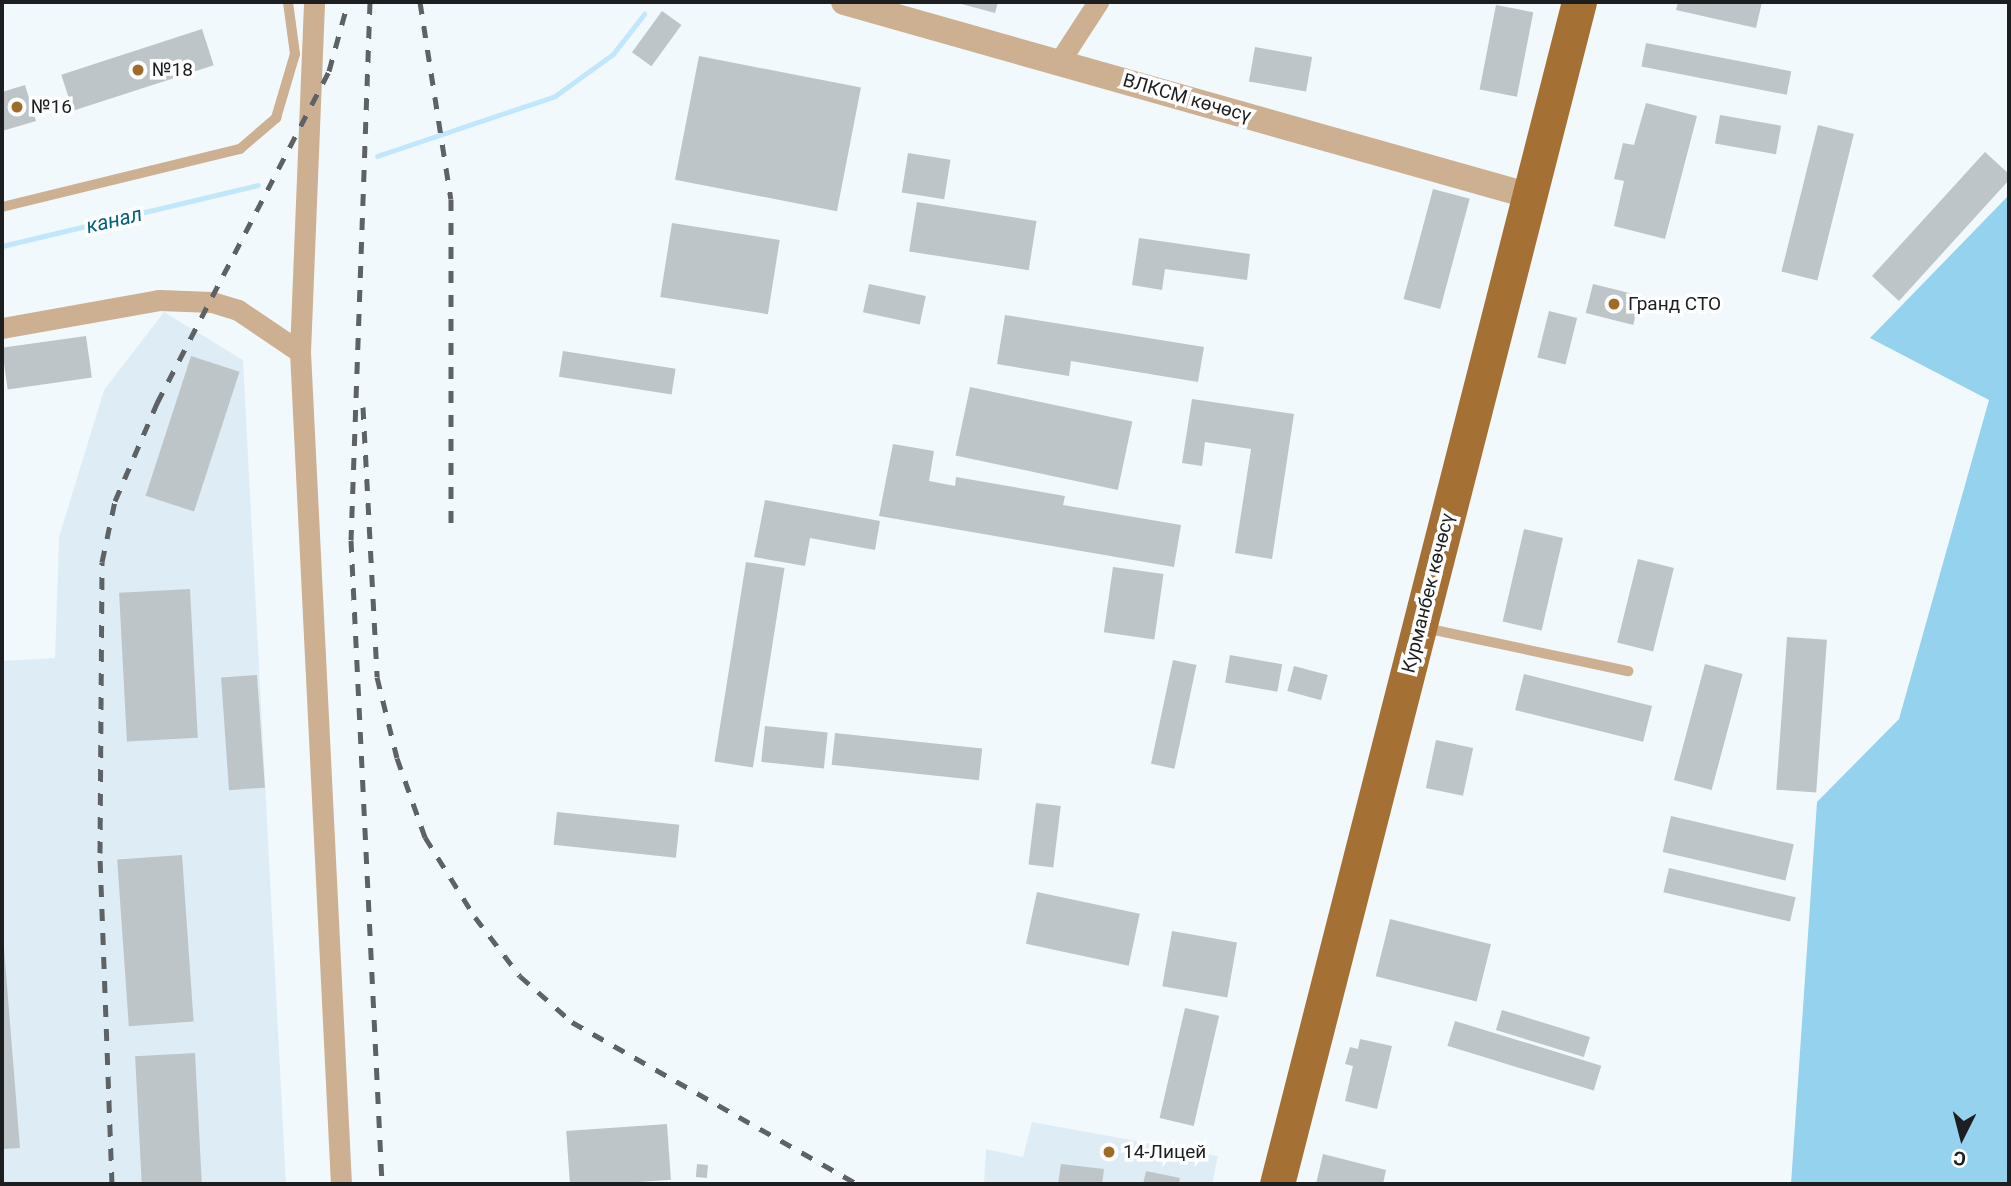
<!DOCTYPE html>
<meta charset="utf-8">
<style>
body{margin:0}
#map{position:relative;width:2011px;height:1186px;overflow:hidden;background:#f2f9fd;font-family:Roboto,sans-serif}
div>[style]{position:absolute}
[style*='--x']{left:calc(var(--x)*1px);top:calc(var(--y)*1px);width:calc(var(--w)*1px);rotate:calc(var(--a)*1deg)}
.built>*{inset:0;background:#deedf5}
.green>*{inset:0;background:#95d2ee}
.stream>*{height:5px;margin:-2.5px;padding:0 2.5px;transform-origin:2.5px;border-radius:2.5px;background:#c0e7fa}
.building>*{inset:0;background:#bec5c8;transform-origin:0 0}
.service>*{height:10px;margin:-5px;padding:0 5px;transform-origin:5px;border-radius:5px;background:#cdaf91}
.minor>*{height:21px;margin:-10.5px;padding:0 10.5px;transform-origin:10.5px;border-radius:10.5px;background:#cdaf91}
.tertiary>*{height:26px;margin:-13px;padding:0 13px;transform-origin:13px;border-radius:13px;background:#cdaf91}
.primary>*{height:35px;margin:-17.5px;padding:0 17.5px;transform-origin:17.5px;border-radius:17.5px;background:#a57033}
.rail>*{height:5px;margin-top:-2.5px;transform-origin:0;background:repeating-linear-gradient(90deg,#5e6265 0 12px,transparent 0 24px)}
.dots>*{width:19px;height:19px;translate:-50% -50%;box-sizing:border-box;border:4px solid #fff;border-radius:50%}
span{translate:-50% -50%;white-space:nowrap;text-align:center;line-height:1.15;-webkit-text-stroke:7px #fff;paint-order:stroke}
.poi-label{font-size:19px;color:#1c1e20}
.left{translate:0 -50%;text-align:left}
.street-label{font-size:19px;color:#1c1e20}
.water-label{font-size:21px;color:#00617f;font-style:italic}
.frame{position:absolute;inset:0;border:4px solid #1c1e20;pointer-events:none}
.north{position:absolute;left:1927px;top:1102px;width:70px;height:70px;-webkit-text-stroke:5px #fff;paint-order:stroke;rotate:186deg;font-size:19px;font-weight:700;line-height:28px;text-align:center;color:#1c1e20}
.north::after{content:'';display:block;margin:auto;width:24px;height:32px;background:#1c1e20;clip-path:polygon(50% 0,100% 100%,50% 72%,0 100%)}
</style>
<div id="map">
<div class="built">
<i style="clip-path:polygon(164px 312px,243px 360px,286px 1184px,2px 1184px,2px 661px,55px 658px,59px 537px,104px 390px)"></i>
<i style="clip-path:polygon(1032px 1122px,1218px 1156px,1212px 1184px,984px 1184px,986px 1149px,1023px 1157px)"></i>
</div>
<div class="green">
<i style="clip-path:polygon(2009px 195px,2009px 1184px,1791px 1184px,1817px 802px,1899px 719px,1989px 400px,1870px 338px)"></i>
</div>
<div class="stream">
<i style="--x:377;--y:156;--w:188;--a:-18.6"></i>
<i style="--x:555;--y:96;--w:72;--a:-35.9"></i>
<i style="--x:613;--y:54;--w:51;--a:-52.2"></i>
<i style="--x:2;--y:246;--w:263;--a:-13.4"></i>
</div>
<div class="building">
<i style="clip-path:polygon(954px 2px,998px 2px,995px 13px)"></i>
<i style="clip-path:polygon(1678px 2px,1762px 2px,1756px 28px,1676px 10px)"></i>
<i style="left:1496px;top:5px;width:38px;height:86px;rotate:11deg"></i>
<i style="left:662px;top:11px;width:24px;height:51px;rotate:36deg"></i>
<i style="left:202px;top:29px;width:38px;height:148px;rotate:72deg"></i>
<i style="left:1646px;top:43px;width:148px;height:24px;rotate:11deg"></i>
<i style="left:1255px;top:47px;width:58px;height:35px;rotate:10deg"></i>
<i style="left:699px;top:56px;width:165px;height:126px;rotate:11deg"></i>
<i style="clip-path:polygon(25px 85px,36px 121px,2px 131px,2px 92px)"></i>
<i style="clip-path:polygon(1646px 103px,1697px 116px,1665px 239px,1614px 226px,1624px 181px,1614px 179px,1623px 143px,1634px 145px)"></i>
<i style="left:1720px;top:115px;width:62px;height:29px;rotate:10deg"></i>
<i style="left:1818px;top:125px;width:37px;height:151px;rotate:14deg"></i>
<i style="clip-path:polygon(1985px 152px,2009px 174px,2009px 180px,1899px 301px,1872px 276px)"></i>
<i style="left:908px;top:153px;width:43px;height:40px;rotate:9deg"></i>
<i style="left:1433px;top:189px;width:38px;height:114px;rotate:15deg"></i>
<i style="left:917px;top:202px;width:121px;height:50px;rotate:9deg"></i>
<i style="left:672px;top:223px;width:109px;height:75px;rotate:9deg"></i>
<i style="clip-path:polygon(1139px 238px,1250px 254px,1247px 280px,1165px 269px,1162px 290px,1132px 285px)"></i>
<i style="left:869px;top:284px;width:58px;height:29px;rotate:12deg"></i>
<i style="left:1593px;top:284px;width:49px;height:30px;rotate:14deg"></i>
<i style="left:1549px;top:311px;width:29px;height:48px;rotate:14deg"></i>
<i style="clip-path:polygon(1005px 315px,1204px 347px,1198px 382px,1071px 361px,1069px 376px,997px 364px)"></i>
<i style="left:86px;top:336px;width:42px;height:85px;rotate:82deg"></i>
<i style="left:563px;top:351px;width:114px;height:26px;rotate:9deg"></i>
<i style="left:191px;top:356px;width:51px;height:147px;rotate:18deg"></i>
<i style="left:970px;top:387px;width:166px;height:70px;rotate:12deg"></i>
<i style="clip-path:polygon(1192px 399px,1294px 414px,1272px 559px,1235px 553px,1251px 449px,1205px 442px,1202px 466px,1182px 463px)"></i>
<i style="clip-path:polygon(893px 444px,934px 451px,929px 481px,955px 486px,956px 477px,1065px 496px,1063px 505px,1181px 525px,1174px 567px,879px 516px)"></i>
<i style="clip-path:polygon(765px 500px,880px 521px,875px 550px,810px 538px,805px 566px,754px 557px)"></i>
<i style="left:1524px;top:529px;width:40px;height:95px;rotate:13deg"></i>
<i style="left:1638px;top:559px;width:37px;height:86px;rotate:14deg"></i>
<i style="left:746px;top:562px;width:39px;height:202px;rotate:9deg"></i>
<i style="left:1113px;top:567px;width:51px;height:66px;rotate:8deg"></i>
<i style="left:190px;top:589px;width:149px;height:71px;rotate:87deg"></i>
<i style="left:1787px;top:637px;width:40px;height:153px;rotate:4deg"></i>
<i style="left:1230px;top:655px;width:53px;height:28px;rotate:10deg"></i>
<i style="left:1173px;top:660px;width:24px;height:106px;rotate:12deg"></i>
<i style="left:1705px;top:664px;width:39px;height:120px;rotate:15deg"></i>
<i style="left:1294px;top:666px;width:35px;height:26px;rotate:15deg"></i>
<i style="left:1524px;top:674px;width:132px;height:37px;rotate:14deg"></i>
<i style="left:257px;top:675px;width:113px;height:36px;rotate:86deg"></i>
<i style="left:765px;top:726px;width:63px;height:36px;rotate:6deg"></i>
<i style="left:835px;top:733px;width:148px;height:32px;rotate:6deg"></i>
<i style="left:1436px;top:740px;width:38px;height:49px;rotate:12deg"></i>
<i style="left:1036px;top:803px;width:25px;height:62px;rotate:7deg"></i>
<i style="left:557px;top:812px;width:123px;height:33px;rotate:6deg"></i>
<i style="left:1671px;top:816px;width:126px;height:37px;rotate:13deg"></i>
<i style="left:182px;top:855px;width:167px;height:65px;rotate:86deg"></i>
<i style="left:1669px;top:868px;width:130px;height:25px;rotate:13deg"></i>
<i style="left:1037px;top:892px;width:105px;height:53px;rotate:12deg"></i>
<i style="left:1390px;top:919px;width:104px;height:59px;rotate:14deg"></i>
<i style="clip-path:polygon(2px 923px,20px 1148px,2px 1149px)"></i>
<i style="left:1172px;top:931px;width:66px;height:56px;rotate:10deg"></i>
<i style="left:1185px;top:1008px;width:35px;height:113px;rotate:13deg"></i>
<i style="left:1502px;top:1010px;width:92px;height:21px;rotate:17deg"></i>
<i style="left:1455px;top:1021px;width:153px;height:26px;rotate:17deg"></i>
<i style="clip-path:polygon(1360px 1039px,1392px 1046px,1377px 1109px,1345px 1101px,1353px 1066px,1345px 1064px,1350px 1047px,1358px 1049px)"></i>
<i style="left:195px;top:1053px;width:131px;height:60px;rotate:87deg"></i>
<i style="left:667px;top:1124px;width:56px;height:101px;rotate:86deg"></i>
<i style="clip-path:polygon(1323px 1154px,1386px 1170px,1383px 1184px,1316px 1184px)"></i>
<i style="left:697px;top:1164px;width:11px;height:13px;rotate:5deg"></i>
<i style="clip-path:polygon(1061px 1164px,1104px 1169px,1102px 1184px,1058px 1184px)"></i>
<i style="clip-path:polygon(1146px 1171px,1180px 1178px,1179px 1184px,1143px 1184px)"></i>
</div>
<div class="service">
<i style="--x:2;--y:207;--w:245;--a:-13.7"></i>
<i style="--x:240;--y:149;--w:48;--a:-40.7"></i>
<i style="--x:276;--y:118;--w:67;--a:-73.5"></i>
<i style="--x:295;--y:54;--w:52;--a:-97.7"></i>
<i style="--x:1425;--y:628;--w:208;--a:12"></i>
</div>
<div class="minor">
<i style="--x:1059;--y:62;--w:72;--a:-57"></i>
<i style="--x:2;--y:328;--w:159;--a:-10.1"></i>
<i style="--x:159;--y:300;--w:53;--a:2.2"></i>
<i style="--x:212;--y:302;--w:27;--a:17"></i>
<i style="--x:238;--y:310;--w:75;--a:34.1"></i>
<i style="--x:300;--y:352;--w:833;--a:87.18"></i>
<i style="--x:300;--y:352;--w:350;--a:-87.7"></i>
</div>
<div class="tertiary">
<i style="--x:844;--y:2;--w:713;--a:15.79"></i>
</div>
<div class="primary">
<i style="--x:1277;--y:1184;--w:1220;--a:-75.67"></i>
</div>
<div class="rail">
<i style="--x:370;--y:2;--w:538;--a:92.02"></i>
<i style="--x:351;--y:540;--w:645;--a:87.24"></i>
<i style="--x:420;--y:2;--w:199;--a:81.1"></i>
<i style="--x:451;--y:199;--w:325;--a:90"></i>
<i style="--x:363;--y:407;--w:270;--a:87"></i>
<i style="--x:377;--y:677;--w:83;--a:76.1"></i>
<i style="--x:397;--y:758;--w:84;--a:70.5"></i>
<i style="--x:425;--y:837;--w:94;--a:58"></i>
<i style="--x:475;--y:917;--w:74;--a:52.7"></i>
<i style="--x:520;--y:976;--w:69;--a:41.5"></i>
<i style="--x:572;--y:1022;--w:328;--a:29.6"></i>
<i style="--x:112;--y:1184;--w:331;--a:-92.1"></i>
<i style="--x:100;--y:853;--w:291;--a:-89.6"></i>
<i style="--x:102;--y:562;--w:62;--a:-78"></i>
<i style="--x:115;--y:501;--w:107;--a:-66.8"></i>
<i style="--x:157;--y:403;--w:374;--a:-62.6"></i>
<i style="--x:329;--y:71;--w:72;--a:-74.6"></i>
</div>
<div class="dots">
<i style="left:138px;top:70px;background:#a26a27"></i>
<i style="left:17px;top:107px;background:#a26a27"></i>
<i style="left:1614px;top:304px;background:#a26a27"></i>
<i style="left:1109px;top:1152px;background:#a26a27"></i>
</div>
<div class="poi-label">
<span class="left" style="left:152px;top:70px">№18</span>
<span class="left" style="left:31px;top:107px">№16</span>
<span class="left" style="left:1628px;top:304px">Гранд СТО</span>
<span class="left" style="left:1123px;top:1152px">14-Лицей</span>
</div>
<div class="street-label">
<span style="left:1187px;top:98px;rotate:16deg">ВЛКСМ көчөсү</span>
<span style="left:1428px;top:593px;rotate:-76deg">Курманбек көчөсү</span>
</div>
<div class="water-label">
<span style="left:114px;top:220px;rotate:-13deg">канал</span>
</div>
<div class="frame"></div>
<div class="north">С</div>
</div>
